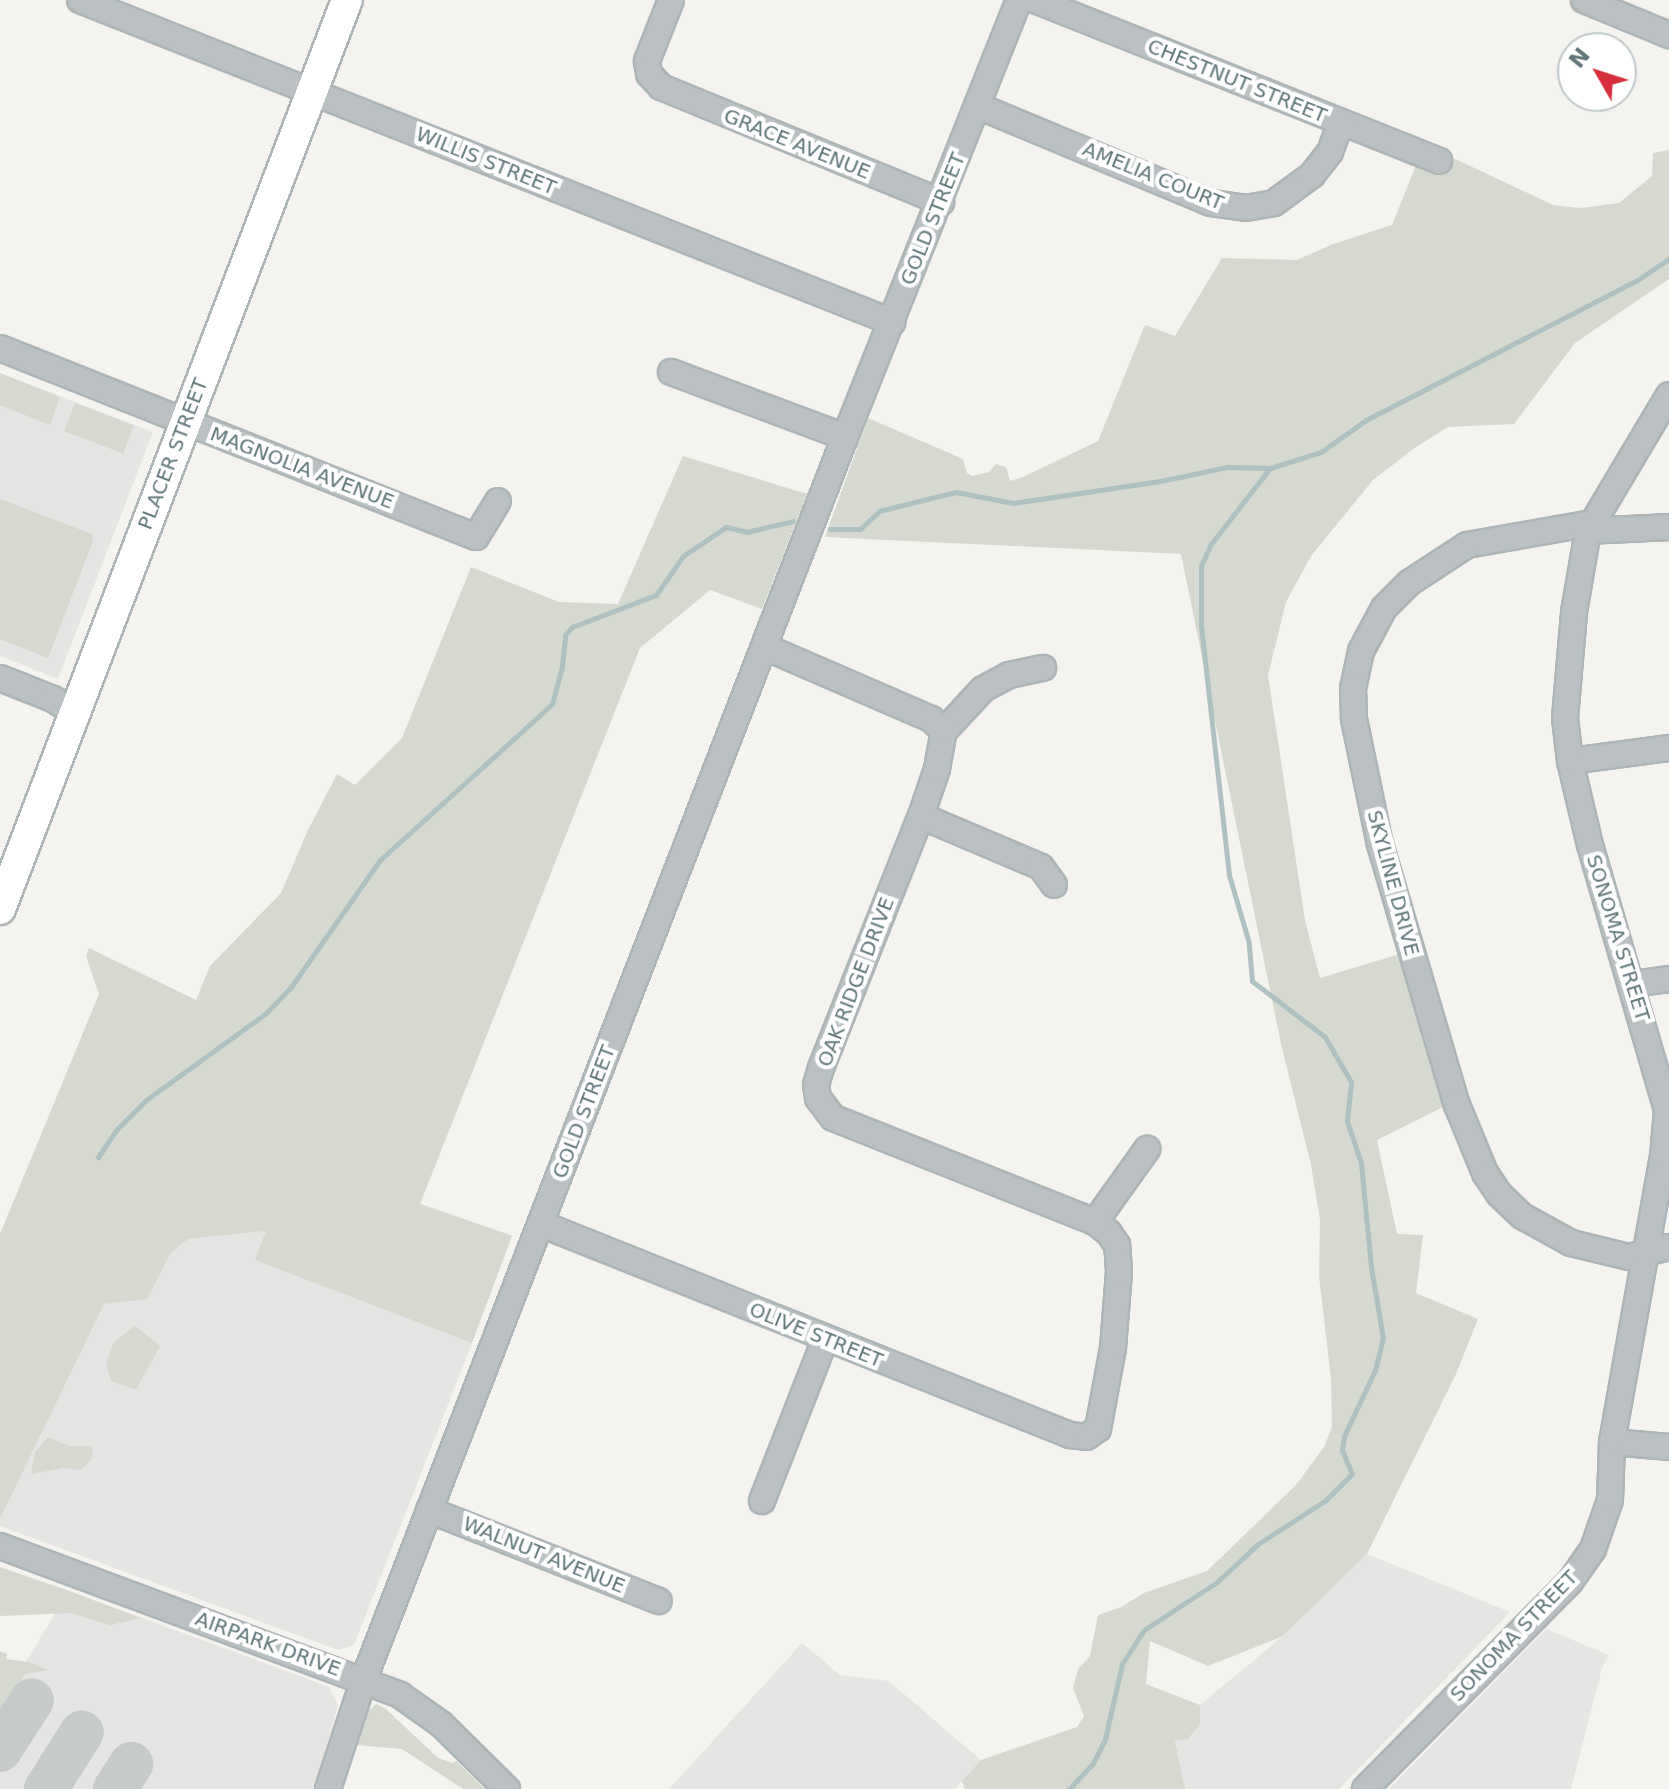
<!DOCTYPE html>
<style>
body{margin:0}
#map{position:relative;width:1669px;height:1789px;overflow:hidden;background:#f4f3f0;font-family:"DejaVu Sans",sans-serif}
div>[style]{position:absolute}
[style*='--x']{left:calc(var(--x)*1px);top:calc(var(--y)*1px);width:calc(var(--w)*1px);rotate:calc(var(--a)*1deg)}
.built>*{inset:0;background:#e5e5e4}
.green>*{inset:0;background:#d5d9d0;transform-origin:0 0}
.stream>*{height:5px;margin:-2.5px;padding:0 2.5px;transform-origin:2.5px;border-radius:2.5px;background:#afc1c0}
.taxiway>*{height:44px;margin:-22px;padding:0 22px;transform-origin:22px;border-radius:22px;background:#c6cbca}
.roads{filter:drop-shadow(2px 0 #aeb5b6) drop-shadow(-2px 0 #aeb5b6) drop-shadow(0 2px #aeb5b6) drop-shadow(0 -2px #aeb5b6)}
.minor>*{height:24px;margin:-12px;padding:0 12px;transform-origin:12px;border-radius:12px;background:#bbc1c2}
.major>*{height:30px;margin:-15px;padding:0 15px;transform-origin:15px;border-radius:15px;background:#fff}
span{translate:-50% -50%;white-space:nowrap;text-align:center;line-height:1.15;-webkit-text-stroke:8px #fff;paint-order:stroke}
.street-label{font-size:20px;color:#61777a}
.north{position:absolute;left:1557px;top:32px;width:80px;height:80px;box-sizing:border-box;background:#fff;border:2px solid #c0c9ca;border-radius:50%;rotate:309deg;font-size:22px;font-weight:700;line-height:32px;text-align:center;color:#61777a}
.north::after{content:'';display:block;margin:auto;width:28px;height:36px;background:#d62e3b;clip-path:polygon(50% 0,100% 100%,50% 72%,0 100%)}
</style>
<div id="map">
<div class="built">
<i style="clip-path:polygon(0 373px,153px 432px,58px 679px,0 656px)"></i>
<i style="clip-path:polygon(355px 1181px,508px 1234px,472px 1343px,354px 1645px,338px 1650px,0 1526px,0 1519px,104px 1303px,147px 1298px,170px 1254px,188px 1239px,267px 1231px)"></i>
<i style="clip-path:polygon(1367px 1554px,1510px 1612px,1339px 1789px,1185px 1789px,1175px 1739px,1188px 1739px,1200px 1724px,1200px 1705px,1283px 1636px)"></i>
<i style="clip-path:polygon(69px 1591px,329px 1687px,338px 1705px,315px 1789px,0 1789px,0 1704px)"></i>
<i style="clip-path:polygon(1546px 1629px,1609px 1655px,1602px 1668px,1571px 1789px,1389px 1789px)"></i>
<i style="clip-path:polygon(802px 1643px,840px 1675px,889px 1681px,981px 1760px,955px 1789px,669px 1789px)"></i>
</div>
<div class="green">
<i style="clip-path:polygon(1669px 150px,1669px 279px,1575px 343px,1514px 424px,1448px 427px,1416px 447px,1373px 480px,1311px 556px,1286px 602px,1268px 675px,1305px 920px,1320px 978px,1403px 953px,1447px 1105px,1377px 1140px,1397px 1234px,1423px 1235px,1416px 1293px,1478px 1319px,1456px 1374px,1367px 1554px,1283px 1636px,1208px 1666px,1150px 1641px,1146px 1684px,1200px 1705px,1200px 1724px,1188px 1739px,1175px 1740px,1185px 1789px,965px 1789px,962px 1781px,981px 1760px,1077px 1727px,1084px 1716px,1073px 1688px,1078px 1669px,1090px 1656px,1098px 1615px,1121px 1607px,1144px 1593px,1207px 1571px,1296px 1485px,1324px 1447px,1332px 1427px,1331px 1379px,1319px 1276px,1320px 1220px,1311px 1165px,1281px 1044px,1181px 554px,825px 537px,868px 418px,963px 459px,967px 473px,972px 476px,989px 472px,996px 464px,1006px 467px,1010px 481px,1023px 477px,1098px 441px,1145px 325px,1175px 336px,1222px 258px,1297px 260px,1333px 244px,1392px 225px,1416px 165px,1439px 173px,1449px 156px,1553px 205px,1581px 208px,1619px 203px,1652px 176px,1653px 153px)"></i>
<i style="clip-path:polygon(0 373px,60px 397px,50px 425px,0 405px)"></i>
<i style="left:75px;top:403px;width:63px;height:30px;rotate:21deg"></i>
<i style="clip-path:polygon(683px 456px,807px 494px,762px 609px,710px 590px,640px 648px,420px 1204px,512px 1236px,472px 1343px,255px 1260px,266px 1231px,188px 1239px,170px 1254px,147px 1299px,104px 1304px,0 1519px,0 1234px,99px 994px,86px 956px,89px 948px,196px 1000px,210px 966px,281px 893px,308px 830px,337px 774px,355px 785px,402px 738px,471px 567px,559px 602px,618px 604px)"></i>
<i style="clip-path:polygon(0 499px,92px 534px,93px 541px,48px 658px,0 639px)"></i>
<i style="clip-path:polygon(135px 1326px,160px 1346px,136px 1390px,111px 1381px,106px 1363px,114px 1342px)"></i>
<i style="clip-path:polygon(48px 1437px,69px 1446px,90px 1446px,93px 1450px,91px 1460px,80px 1470px,64px 1468px,31px 1474px,35px 1452px)"></i>
<i style="clip-path:polygon(0 1567px,69px 1591px,141px 1618px,110px 1625px,71px 1613px,0 1616px)"></i>
<i style="clip-path:polygon(0 1651px,7px 1654px,6px 1659px,29px 1662px,48px 1670px,25px 1674px,0 1710px)"></i>
<i style="clip-path:polygon(376px 1704px,386px 1709px,438px 1758px,453px 1763px,456px 1761px,485px 1789px,463px 1789px,402px 1749px,355px 1745px,367px 1712px)"></i>
</div>
<div class="stream">
<i style="--x:830;--y:529;--w:30;--a:0"></i>
<i style="--x:860;--y:529;--w:26;--a:-43"></i>
<i style="--x:879;--y:511;--w:79;--a:-13.9"></i>
<i style="--x:956;--y:492;--w:58;--a:10.9"></i>
<i style="--x:1013;--y:503;--w:149;--a:-8.5"></i>
<i style="--x:1160;--y:481;--w:68;--a:-11.8"></i>
<i style="--x:1227;--y:467;--w:43;--a:1.3"></i>
<i style="--x:1270;--y:468;--w:53;--a:-17.4"></i>
<i style="--x:1321;--y:452;--w:55;--a:-35.4"></i>
<i style="--x:1366;--y:420;--w:307;--a:-27.3"></i>
<i style="--x:1639;--y:279;--w:36;--a:-34"></i>
<i style="--x:98;--y:1157;--w:34;--a:-56"></i>
<i style="--x:117;--y:1129;--w:41;--a:-45"></i>
<i style="--x:146;--y:1100;--w:148;--a:-35.9"></i>
<i style="--x:266;--y:1013;--w:36;--a:-46"></i>
<i style="--x:291;--y:987;--w:155;--a:-55"></i>
<i style="--x:380;--y:860;--w:232;--a:-42.2"></i>
<i style="--x:552;--y:704;--w:39;--a:-75"></i>
<i style="--x:562;--y:666;--w:31;--a:-84"></i>
<i style="--x:565;--y:635;--w:11;--a:-49"></i>
<i style="--x:572;--y:627;--w:90;--a:-20.9"></i>
<i style="--x:656;--y:595;--w:47;--a:-55.3"></i>
<i style="--x:683;--y:556;--w:52;--a:-34"></i>
<i style="--x:726;--y:527;--w:22;--a:13"></i>
<i style="--x:747;--y:532;--w:47;--a:-13.4"></i>
<i style="--x:1069;--y:1789;--w:35;--a:-47"></i>
<i style="--x:1093;--y:1763;--w:27;--a:-63"></i>
<i style="--x:1105;--y:1739;--w:77;--a:-77.2"></i>
<i style="--x:1122;--y:1664;--w:40;--a:-57.1"></i>
<i style="--x:1144;--y:1630;--w:87;--a:-33.3"></i>
<i style="--x:1217;--y:1582;--w:56;--a:-42.8"></i>
<i style="--x:1258;--y:1544;--w:81;--a:-32.9"></i>
<i style="--x:1326;--y:1500;--w:37;--a:-45"></i>
<i style="--x:1352;--y:1474;--w:26;--a:-113"></i>
<i style="--x:1342;--y:1450;--w:14;--a:-82"></i>
<i style="--x:1344;--y:1436;--w:73;--a:-64.8"></i>
<i style="--x:1375;--y:1370;--w:33;--a:-76"></i>
<i style="--x:1383;--y:1338;--w:72;--a:-99.6"></i>
<i style="--x:1371;--y:1267;--w:104;--a:-95.5"></i>
<i style="--x:1361;--y:1163;--w:44;--a:-108.4"></i>
<i style="--x:1347;--y:1121;--w:39;--a:-84"></i>
<i style="--x:1351;--y:1082;--w:52;--a:-120"></i>
<i style="--x:1325;--y:1037;--w:92;--a:-142.5"></i>
<i style="--x:1252;--y:981;--w:38;--a:-95"></i>
<i style="--x:1249;--y:943;--w:71;--a:-106.4"></i>
<i style="--x:1229;--y:875;--w:252;--a:-96.4"></i>
<i style="--x:1201;--y:625;--w:59;--a:-90"></i>
<i style="--x:1201;--y:566;--w:24;--a:-66"></i>
<i style="--x:1211;--y:544;--w:96;--a:-52.2"></i>
</div>
<div class="taxiway">
<i style="--x:0;--y:1750;--w:59;--a:-57.4"></i>
<i style="--x:46;--y:1789;--w:67;--a:-57.7"></i>
<i style="--x:115;--y:1789;--w:30;--a:-57"></i>
</div>
<div class="roads">
<div class="minor">
<i style="--x:80;--y:0;--w:874;--a:21.63"></i>
<i style="--x:671;--y:0;--w:66;--a:111.5"></i>
<i style="--x:647;--y:61;--w:13;--a:81"></i>
<i style="--x:649;--y:74;--w:18;--a:47"></i>
<i style="--x:661;--y:87;--w:303;--a:22.3"></i>
<i style="--x:1035;--y:0;--w:435;--a:21.7"></i>
<i style="--x:1584;--y:0;--w:92;--a:22.4"></i>
<i style="--x:978;--y:106;--w:252;--a:22.6"></i>
<i style="--x:1211;--y:203;--w:35;--a:8"></i>
<i style="--x:1246;--y:208;--w:28;--a:-10"></i>
<i style="--x:1274;--y:203;--w:47;--a:-36.4"></i>
<i style="--x:1312;--y:175;--w:29;--a:-52"></i>
<i style="--x:1330;--y:152;--w:32;--a:-70"></i>
<i style="--x:0;--y:348;--w:512;--a:21.66"></i>
<i style="--x:476;--y:537;--w:42;--a:-58.6"></i>
<i style="--x:671;--y:372;--w:186;--a:20.5"></i>
<i style="--x:1592;--y:523;--w:127;--a:170"></i>
<i style="--x:1467;--y:545;--w:69;--a:146.8"></i>
<i style="--x:1409;--y:583;--w:35;--a:135"></i>
<i style="--x:1384;--y:608;--w:49;--a:118.1"></i>
<i style="--x:1361;--y:651;--w:39;--a:102"></i>
<i style="--x:1353;--y:689;--w:30;--a:88"></i>
<i style="--x:1354;--y:719;--w:128;--a:78.3"></i>
<i style="--x:1380;--y:844;--w:272;--a:73.6"></i>
<i style="--x:1457;--y:1105;--w:74;--a:67.6"></i>
<i style="--x:1485;--y:1173;--w:25;--a:56"></i>
<i style="--x:1499;--y:1194;--w:32;--a:44"></i>
<i style="--x:1522;--y:1216;--w:56;--a:28.9"></i>
<i style="--x:1571;--y:1243;--w:60;--a:13.6"></i>
<i style="--x:1629;--y:1257;--w:41;--a:-14"></i>
<i style="--x:1588;--y:531;--w:81;--a:-2.8"></i>
<i style="--x:0;--y:678;--w:57;--a:21.6"></i>
<i style="--x:53;--y:699;--w:26;--a:32"></i>
<i style="--x:944;--y:731;--w:57;--a:-47.1"></i>
<i style="--x:983;--y:689;--w:30;--a:-28"></i>
<i style="--x:1009;--y:675;--w:35;--a:-12"></i>
<i style="--x:1570;--y:761;--w:100;--a:-7.5"></i>
<i style="--x:921;--y:816;--w:130;--a:23"></i>
<i style="--x:1041;--y:867;--w:22;--a:54"></i>
<i style="--x:1633;--y:984;--w:36;--a:-8"></i>
<i style="--x:1095;--y:1222;--w:90;--a:-54.5"></i>
<i style="--x:541;--y:1224;--w:570;--a:21.75"></i>
<i style="--x:1070;--y:1435;--w:16;--a:7"></i>
<i style="--x:1086;--y:1437;--w:14;--a:-34"></i>
<i style="--x:1098;--y:1429;--w:82;--a:-79.5"></i>
<i style="--x:1113;--y:1348;--w:77;--a:-85.5"></i>
<i style="--x:1119;--y:1271;--w:26;--a:-94"></i>
<i style="--x:1117;--y:1245;--w:14;--a:-124"></i>
<i style="--x:1109;--y:1233;--w:18;--a:-142"></i>
<i style="--x:1095;--y:1222;--w:282;--a:-158.3"></i>
<i style="--x:833;--y:1118;--w:25;--a:-127"></i>
<i style="--x:818;--y:1098;--w:13;--a:-99"></i>
<i style="--x:816;--y:1085;--w:18;--a:-74"></i>
<i style="--x:821;--y:1068;--w:271;--a:-68.4"></i>
<i style="--x:921;--y:816;--w:50;--a:-71.2"></i>
<i style="--x:937;--y:769;--w:39;--a:-80"></i>
<i style="--x:944;--y:731;--w:18;--a:-137"></i>
<i style="--x:931;--y:719;--w:181;--a:-156.6"></i>
<i style="--x:1612;--y:1442;--w:57;--a:5"></i>
<i style="--x:762;--y:1501;--w:174;--a:-68.7"></i>
<i style="--x:429;--y:1510;--w:247;--a:21.6"></i>
<i style="--x:0;--y:1546;--w:427;--a:20.4"></i>
<i style="--x:400;--y:1695;--w:50;--a:35.3"></i>
<i style="--x:441;--y:1724;--w:93;--a:44.6"></i>
<i style="--x:328;--y:1789;--w:116;--a:-71.9"></i>
<i style="--x:364;--y:1679;--w:1332;--a:-68.83"></i>
<i style="--x:845;--y:437;--w:470;--a:-68.3"></i>
<i style="--x:1365;--y:1789;--w:291;--a:-45.3"></i>
<i style="--x:1570;--y:1582;--w:40;--a:-55.1"></i>
<i style="--x:1593;--y:1549;--w:52;--a:-70.9"></i>
<i style="--x:1610;--y:1500;--w:58;--a:-88"></i>
<i style="--x:1612;--y:1442;--w:290;--a:-79.9"></i>
<i style="--x:1663;--y:1157;--w:47;--a:-85.1"></i>
<i style="--x:1667;--y:1110;--w:276;--a:-106.2"></i>
<i style="--x:1590;--y:845;--w:86;--a:-103.4"></i>
<i style="--x:1570;--y:761;--w:43;--a:-96.6"></i>
<i style="--x:1565;--y:718;--w:106;--a:-85.1"></i>
<i style="--x:1574;--y:612;--w:82;--a:-80.2"></i>
<i style="--x:1588;--y:531;--w:158;--a:-59.2"></i>
</div>
<div class="major">
<i style="--x:0;--y:909;--w:973;--a:-69.11"></i>
</div>
</div>
<div class="street-label">
<span style="left:1237px;top:81px;rotate:22deg">CHESTNUT STREET</span>
<span style="left:797px;top:144px;rotate:22deg">GRACE AVENUE</span>
<span style="left:486px;top:161px;rotate:22deg">WILLIS STREET</span>
<span style="left:1153px;top:176px;rotate:22deg">AMELIA COURT</span>
<span style="left:933px;top:219px;rotate:-68deg">GOLD STREET</span>
<span style="left:173px;top:454px;rotate:-69deg">PLACER STREET</span>
<span style="left:302px;top:468px;rotate:21deg">MAGNOLIA AVENUE</span>
<span style="left:1393px;top:883px;rotate:75deg">SKYLINE DRIVE</span>
<span style="left:1618px;top:938px;rotate:73deg">SONOMA STREET</span>
<span style="left:856px;top:982px;rotate:-69deg">OAK RIDGE DRIVE</span>
<span style="left:584px;top:1112px;rotate:-69deg">GOLD STREET</span>
<span style="left:816px;top:1335px;rotate:22deg">OLIVE STREET</span>
<span style="left:544px;top:1555px;rotate:22deg">WALNUT AVENUE</span>
<span style="left:1514px;top:1636px;rotate:-46deg">SONOMA STREET</span>
<span style="left:268px;top:1644px;rotate:20deg">AIRPARK DRIVE</span>
</div>
<div class="north">N</div>
</div>
